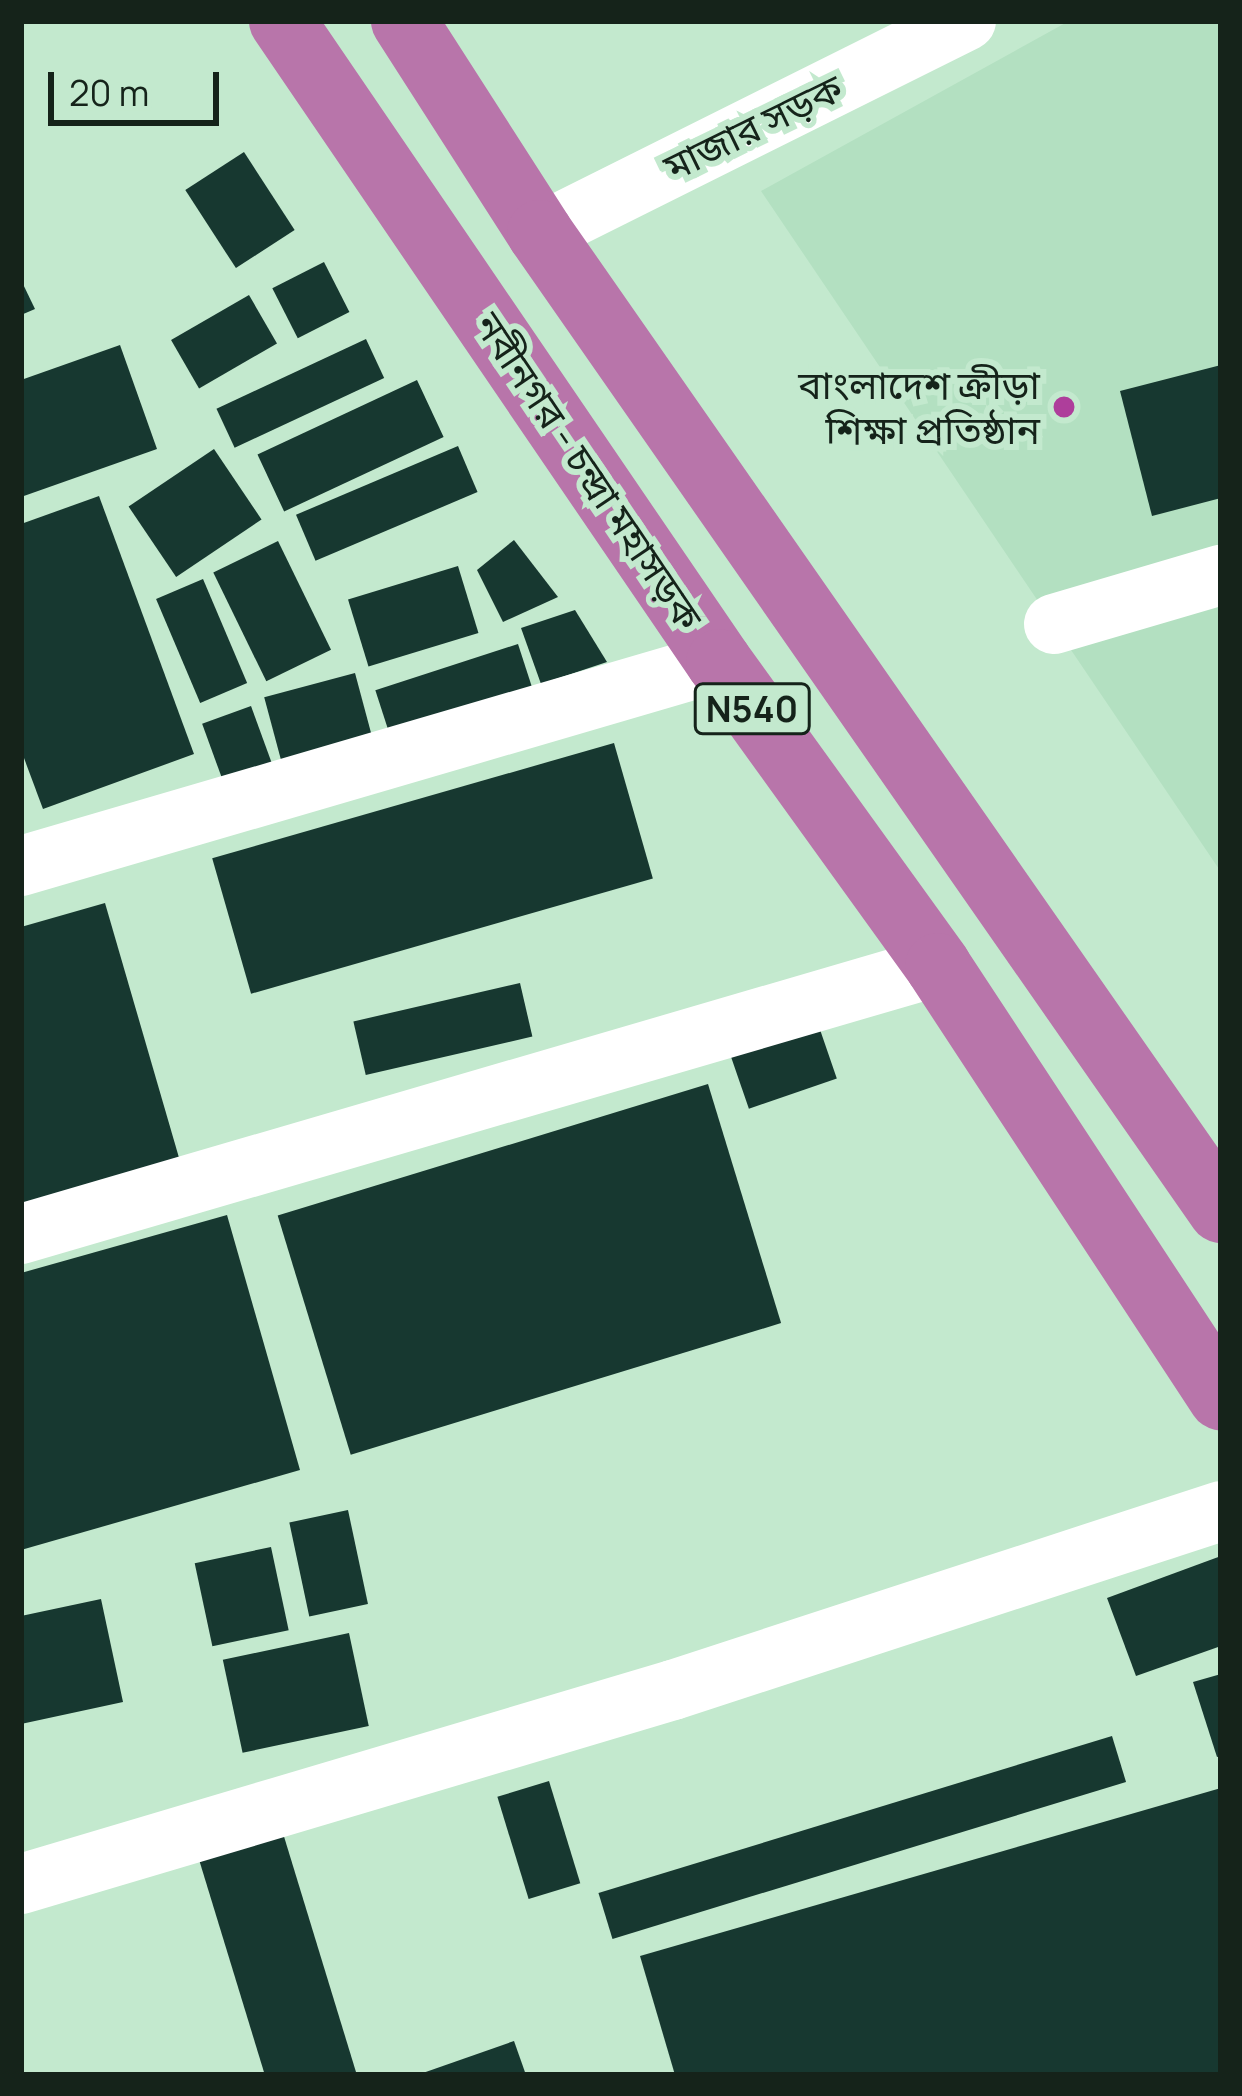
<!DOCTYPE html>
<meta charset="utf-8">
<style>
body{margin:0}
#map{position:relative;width:1242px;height:2096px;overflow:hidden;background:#c3e9ce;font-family:Manrope,"Noto Sans Bengali",sans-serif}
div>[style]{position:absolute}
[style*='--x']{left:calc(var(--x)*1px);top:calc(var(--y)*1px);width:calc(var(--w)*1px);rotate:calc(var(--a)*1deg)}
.built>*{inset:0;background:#b3e0c1}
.building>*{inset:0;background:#173830;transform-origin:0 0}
.street>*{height:60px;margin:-30px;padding:0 30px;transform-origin:30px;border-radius:30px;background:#fff}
.highway>*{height:66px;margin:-33px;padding:0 33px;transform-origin:33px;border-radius:33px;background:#b875aa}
.dots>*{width:33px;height:33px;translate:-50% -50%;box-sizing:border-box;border:6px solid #c3e9ce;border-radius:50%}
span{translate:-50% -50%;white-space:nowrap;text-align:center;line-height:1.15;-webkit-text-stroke:12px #c3e9ce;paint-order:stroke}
.shield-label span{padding:3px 9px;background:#c3e9ce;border:3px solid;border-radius:9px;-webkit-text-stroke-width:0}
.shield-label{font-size:36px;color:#15231a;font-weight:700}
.street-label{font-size:39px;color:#15231a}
.poi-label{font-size:39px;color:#15231a}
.right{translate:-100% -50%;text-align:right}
.frame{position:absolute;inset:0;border:24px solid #15231a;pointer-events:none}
.scale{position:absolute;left:48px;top:72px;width:171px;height:54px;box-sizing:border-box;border:6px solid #15231a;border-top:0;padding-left:15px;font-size:36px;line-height:42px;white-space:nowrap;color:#15231a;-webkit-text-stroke:9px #c3e9ce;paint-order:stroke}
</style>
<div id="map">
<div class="built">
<i style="clip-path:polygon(1069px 21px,1221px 21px,1221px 872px,761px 191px)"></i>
</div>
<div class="building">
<i style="left:244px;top:152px;width:93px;height:70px;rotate:57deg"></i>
<i style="left:324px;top:262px;width:56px;height:58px;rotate:63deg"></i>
<i style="clip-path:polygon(21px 280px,35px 309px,21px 315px)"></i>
<i style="left:249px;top:295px;width:56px;height:90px;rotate:60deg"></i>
<i style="left:366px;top:339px;width:43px;height:165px;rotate:65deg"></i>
<i style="clip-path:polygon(120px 345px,157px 449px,21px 497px,21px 380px)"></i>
<i style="clip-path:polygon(1221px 365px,1221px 498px,1152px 516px,1120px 391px)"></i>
<i style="left:417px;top:380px;width:63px;height:176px;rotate:65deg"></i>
<i style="left:458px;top:446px;width:50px;height:176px;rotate:67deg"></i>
<i style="left:214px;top:449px;width:85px;height:103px;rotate:56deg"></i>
<i style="clip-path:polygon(99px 496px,194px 754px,43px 809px,21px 750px,21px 524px)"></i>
<i style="clip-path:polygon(514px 540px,558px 597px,503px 622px,477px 570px)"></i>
<i style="left:278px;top:541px;width:121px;height:72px;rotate:64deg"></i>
<i style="left:458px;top:566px;width:70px;height:115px;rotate:73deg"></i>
<i style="left:203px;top:579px;width:113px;height:51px;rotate:67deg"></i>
<i style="clip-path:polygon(575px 610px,607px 662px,541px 684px,521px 628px)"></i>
<i style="left:518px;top:644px;width:48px;height:150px;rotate:72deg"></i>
<i style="left:355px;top:673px;width:65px;height:94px;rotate:75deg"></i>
<i style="left:251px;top:706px;width:62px;height:52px;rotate:70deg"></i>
<i style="left:614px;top:743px;width:141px;height:418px;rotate:74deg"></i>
<i style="clip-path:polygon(105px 903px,182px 1168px,21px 1209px,21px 927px)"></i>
<i style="left:520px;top:983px;width:55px;height:171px;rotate:77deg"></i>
<i style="left:816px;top:1018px;width:64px;height:93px;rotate:71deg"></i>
<i style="left:708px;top:1084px;width:250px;height:450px;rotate:73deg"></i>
<i style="clip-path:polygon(227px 1215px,300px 1470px,21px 1550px,21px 1273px)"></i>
<i style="left:348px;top:1510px;width:96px;height:60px;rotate:78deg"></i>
<i style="left:271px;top:1547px;width:85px;height:78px;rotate:78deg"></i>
<i style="clip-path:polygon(1221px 1556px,1221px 1646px,1136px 1676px,1107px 1598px)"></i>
<i style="clip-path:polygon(101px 1599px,123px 1702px,21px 1724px,21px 1616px)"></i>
<i style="left:349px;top:1633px;width:95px;height:129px;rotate:78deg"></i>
<i style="clip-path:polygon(1221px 1674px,1221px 1756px,1217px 1757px,1193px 1682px)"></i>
<i style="left:1112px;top:1736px;width:48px;height:537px;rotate:73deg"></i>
<i style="left:549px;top:1781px;width:107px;height:54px;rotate:73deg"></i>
<i style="clip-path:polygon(1221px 1788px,1221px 2075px,675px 2075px,640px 1956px)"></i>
<i style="left:282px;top:1830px;width:257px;height:88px;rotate:73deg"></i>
<i style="clip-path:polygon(514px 2041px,526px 2075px,420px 2075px,420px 2074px)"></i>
</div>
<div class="street">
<i style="--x:540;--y:233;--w:476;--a:-26.5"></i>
<i style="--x:1054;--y:624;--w:174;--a:-16.4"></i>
<i style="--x:21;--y:866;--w:727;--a:-16.29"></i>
<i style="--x:21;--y:1234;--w:955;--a:-16.29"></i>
<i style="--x:21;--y:1884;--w:680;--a:-16.57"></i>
<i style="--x:673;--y:1690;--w:576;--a:-18.09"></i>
</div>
<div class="highway">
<i style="--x:282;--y:21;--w:776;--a:55.72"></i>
<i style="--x:719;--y:662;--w:375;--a:54.2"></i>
<i style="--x:938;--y:966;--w:516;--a:56.71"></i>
<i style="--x:404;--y:21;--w:252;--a:57.3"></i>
<i style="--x:540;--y:233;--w:1191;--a:55.12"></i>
</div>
<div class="dots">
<i style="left:1064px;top:407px;background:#ae3e9b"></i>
</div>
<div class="shield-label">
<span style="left:752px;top:709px">N540</span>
</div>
<div class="street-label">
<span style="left:753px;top:127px;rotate:-26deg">মাজার সড়ক</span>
<span style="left:589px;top:471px;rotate:56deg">নবীনগর - চন্দ্রা মহাসড়ক</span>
</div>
<div class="poi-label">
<span class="right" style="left:1040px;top:407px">বাংলাদেশ ক্রীড়া<br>শিক্ষা প্রতিষ্ঠান</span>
</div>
<div class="frame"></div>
<div class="scale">20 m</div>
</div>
